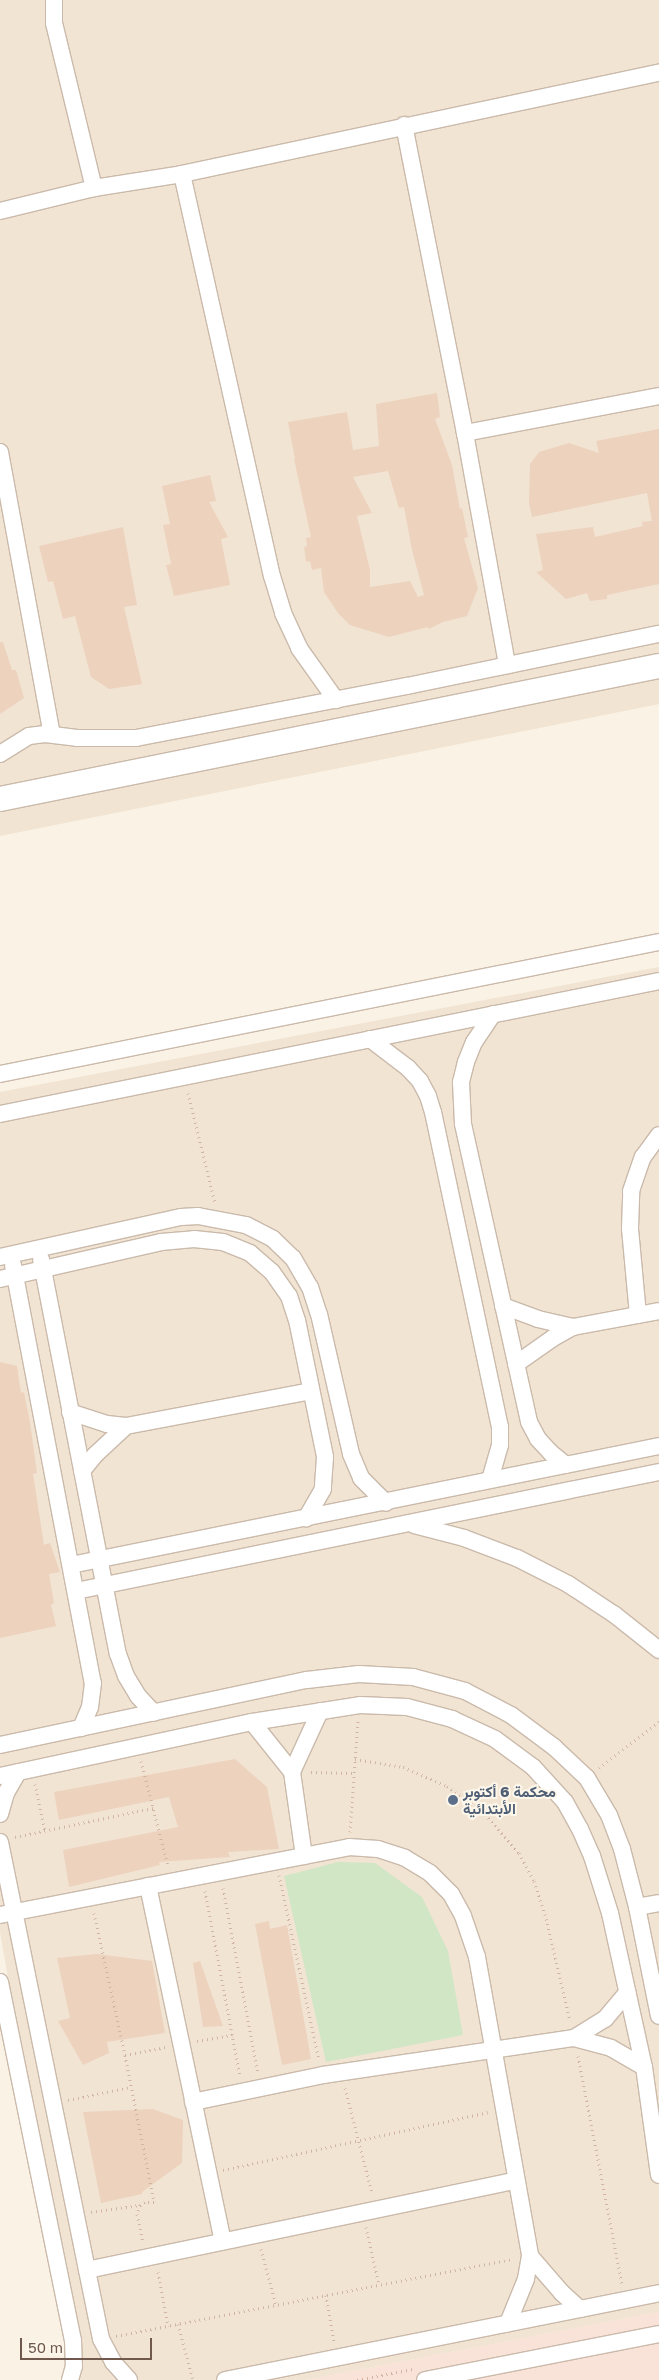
<!DOCTYPE html>
<meta charset="utf-8">
<style>
body{margin:0}
#map{position:relative;width:659px;height:2380px;overflow:hidden;background:#faf2e4;font-family:"Golos Text",Vazirmatn,sans-serif}
div>[style]{position:absolute}
[style*='--x']{left:calc(var(--x)*1px);top:calc(var(--y)*1px);width:calc(var(--w)*1px);rotate:calc(var(--a)*1deg)}
.residential>*{inset:0;background:#f1e4d3}
.commercial>*{inset:0;background:#f9e3d9}
.green>*{inset:0;background:#d1e6c4}
.building>*{inset:0;background:#edd2be}
.path>*{height:3px;margin-top:-1.5px;transform-origin:0;background:repeating-linear-gradient(90deg,#d1b5a2 0 1px,transparent 0 5px)}
.roads{filter:drop-shadow(1px 0 #cabaab) drop-shadow(-1px 0 #cabaab) drop-shadow(0 1px #cabaab) drop-shadow(0 -1px #cabaab)}
.street>*{height:16px;margin:-8px;padding:0 8px;transform-origin:8px;border-radius:8px;background:#fff}
.secondary>*{height:24px;margin:-12px;padding:0 12px;transform-origin:12px;border-radius:12px;background:#fff}
.dots>*{width:14px;height:14px;translate:-50% -50%;box-sizing:border-box;border:2px solid #fdf6ea;border-radius:50%}
span{translate:-50% -50%;white-space:nowrap;text-align:center;line-height:1.15;-webkit-text-stroke:4px #fdf6ea;paint-order:stroke}
.service-label{font-size:15px;color:#4e5e75;font-weight:700}
.left{translate:0 -50%;text-align:left}
.scale{position:absolute;left:20px;top:2338px;width:132px;height:22px;box-sizing:border-box;border:2px solid #70594c;border-top:0;padding-left:6px;font-size:15px;line-height:18px;white-space:nowrap;color:#70594c;-webkit-text-stroke:4px #fdf6ea;paint-order:stroke}
</style>
<div id="map">
<div class="residential">
<i style="clip-path:polygon(0 0,659px 0,659px 704px,0 836px)"></i>
<i style="clip-path:polygon(659px 967px,659px 2312px,306px 2380px,79px 2380px,0 1932px,0 1092px)"></i>
</div>
<div class="commercial">
<i style="clip-path:polygon(659px 2312px,659px 2380px,306px 2380px)"></i>
</div>
<div class="green">
<i style="clip-path:polygon(338px 1862px,375px 1863px,422px 1897px,448px 1951px,463px 2035px,326px 2062px,284px 1876px)"></i>
</div>
<div class="building">
<i style="clip-path:polygon(evenodd,437px 393px,440px 417px,435px 419px,452px 465px,460px 509px,462px 508px,468px 537px,464px 538px,478px 588px,467px 616px,443px 622px,429px 629px,428px 627px,389px 637px,350px 625px,338px 613px,324px 592px,321px 568px,312px 570px,310px 561px,306px 562px,304px 547px,307px 546px,306px 538px,311px 537px,294px 459px,295px 459px,288px 422px,347px 412px,353px 450px,379px 446px,376px 404px,437px 393px,388px 471px,399px 508px,404px 507px,412px 550px,424px 595px,418px 597px,410px 581px,370px 587px,370px 570px,357px 516px,372px 513px,353px 477px,388px 471px)"></i>
<i style="clip-path:polygon(659px 429px,659px 520px,652px 521px,647px 493px,532px 517px,529px 503px,530px 464px,539px 452px,569px 443px,599px 453px,596px 441px)"></i>
<i style="clip-path:polygon(210px 475px,216px 501px,209px 502px,228px 537px,221px 539px,230px 585px,174px 596px,166px 565px,171px 564px,163px 525px,170px 524px,162px 486px)"></i>
<i style="clip-path:polygon(659px 520px,659px 584px,607px 595px,607px 599px,590px 601px,587px 593px,566px 599px,536px 572px,543px 570px,536px 534px,593px 527px,595px 537px,643px 526px,642px 522px)"></i>
<i style="clip-path:polygon(123px 527px,137px 605px,124px 607px,142px 684px,109px 689px,91px 677px,75px 616px,63px 619px,53px 581px,48px 582px,39px 546px)"></i>
<i style="clip-path:polygon(0 642px,3px 642px,12px 670px,16px 670px,24px 698px,0 714px)"></i>
<i style="clip-path:polygon(0 1362px,17px 1366px,21px 1393px,24px 1392px,30px 1422px,37px 1473px,33px 1474px,44px 1545px,50px 1543px,60px 1572px,49px 1574px,54px 1603px,51px 1605px,56px 1626px,0 1638px)"></i>
<i style="clip-path:polygon(235px 1759px,267px 1787px,279px 1849px,228px 1852px,230px 1857px,159px 1862px,160px 1865px,69px 1887px,63px 1850px,178px 1827px,169px 1797px,59px 1820px,54px 1792px)"></i>
<i style="clip-path:polygon(269px 1921px,270px 1929px,287px 1925px,311px 2059px,282px 2065px,255px 1924px)"></i>
<i style="clip-path:polygon(97px 1954px,152px 1961px,165px 2033px,107px 2042px,109px 2053px,83px 2065px,58px 2021px,70px 2018px,57px 1958px)"></i>
<i style="clip-path:polygon(200px 1961px,223px 2026px,203px 2027px,193px 1963px)"></i>
<i style="clip-path:polygon(153px 2109px,183px 2120px,182px 2163px,142px 2192px,142px 2194px,101px 2203px,83px 2112px)"></i>
</div>
<div class="path">
<i style="--x:188;--y:1093;--w:113;--a:76.2"></i>
<i style="--x:355;--y:1759;--w:49;--a:9.5"></i>
<i style="--x:403;--y:1767;--w:48;--a:23.4"></i>
<i style="--x:447;--y:1786;--w:47;--a:36.4"></i>
<i style="--x:485;--y:1814;--w:52;--a:48.9"></i>
<i style="--x:519;--y:1853;--w:32;--a:62"></i>
<i style="--x:534;--y:1881;--w:35;--a:72"></i>
<i style="--x:545;--y:1914;--w:110;--a:76.8"></i>
<i style="--x:141;--y:1761;--w:108;--a:75.6"></i>
<i style="--x:599;--y:1768;--w:76;--a:-37.5"></i>
<i style="--x:311;--y:1772;--w:43;--a:1.3"></i>
<i style="--x:35;--y:1784;--w:48;--a:78"></i>
<i style="--x:350;--y:1832;--w:111;--a:-85.9"></i>
<i style="--x:15;--y:1837;--w:141;--a:-11.9"></i>
<i style="--x:279;--y:1875;--w:189;--a:77.8"></i>
<i style="--x:223;--y:1888;--w:188;--a:79.3"></i>
<i style="--x:205;--y:1891;--w:189;--a:79.3"></i>
<i style="--x:94;--y:1913;--w:145;--a:77.7"></i>
<i style="--x:125;--y:2055;--w:150;--a:78.8"></i>
<i style="--x:154;--y:2202;--w:9;--a:180"></i>
<i style="--x:145;--y:2202;--w:6;--a:149"></i>
<i style="--x:140;--y:2205;--w:9;--a:108"></i>
<i style="--x:137;--y:2214;--w:30;--a:78"></i>
<i style="--x:197;--y:2041;--w:36;--a:-10"></i>
<i style="--x:125;--y:2055;--w:42;--a:-11"></i>
<i style="--x:578;--y:2056;--w:232;--a:79.1"></i>
<i style="--x:345;--y:2088;--w:108;--a:75.6"></i>
<i style="--x:68;--y:2100;--w:63;--a:-11.8"></i>
<i style="--x:223;--y:2170;--w:271;--a:-12.3"></i>
<i style="--x:91;--y:2212;--w:49;--a:-8.1"></i>
<i style="--x:366;--y:2227;--w:59;--a:77.4"></i>
<i style="--x:261;--y:2249;--w:58;--a:75"></i>
<i style="--x:158;--y:2272;--w:55;--a:79.5"></i>
<i style="--x:326;--y:2295;--w:48;--a:80.3"></i>
<i style="--x:178;--y:2324;--w:58;--a:75"></i>
<i style="--x:116;--y:2336;--w:404;--a:-11"></i>
<i style="--x:357;--y:2380;--w:57;--a:-11.1"></i>
</div>
<div class="roads">
<div class="street">
<i style="--x:54;--y:0;--w:23;--a:90"></i>
<i style="--x:54;--y:23;--w:170;--a:76.4"></i>
<i style="--x:404;--y:125;--w:314;--a:78.8"></i>
<i style="--x:465;--y:433;--w:236;--a:79.7"></i>
<i style="--x:182;--y:174;--w:412;--a:77.4"></i>
<i style="--x:272;--y:576;--w:39;--a:73"></i>
<i style="--x:283;--y:613;--w:38;--a:65"></i>
<i style="--x:299;--y:648;--w:64;--a:54.6"></i>
<i style="--x:0;--y:211;--w:97;--a:-13.7"></i>
<i style="--x:94;--y:188;--w:89;--a:-9"></i>
<i style="--x:182;--y:174;--w:488;--a:-12"></i>
<i style="--x:465;--y:433;--w:197;--a:-10.8"></i>
<i style="--x:0;--y:452;--w:287;--a:79.6"></i>
<i style="--x:0;--y:754;--w:34;--a:-32"></i>
<i style="--x:29;--y:736;--w:16;--a:-7"></i>
<i style="--x:45;--y:734;--w:32;--a:7"></i>
<i style="--x:77;--y:738;--w:59;--a:0"></i>
<i style="--x:136;--y:738;--w:276;--a:-10.9"></i>
<i style="--x:407;--y:686;--w:257;--a:-11.7"></i>
<i style="--x:493;--y:1014;--w:34;--a:124"></i>
<i style="--x:474;--y:1042;--w:22;--a:112"></i>
<i style="--x:466;--y:1062;--w:21;--a:104"></i>
<i style="--x:461;--y:1082;--w:42;--a:87.3"></i>
<i style="--x:463;--y:1124;--w:305;--a:77.5"></i>
<i style="--x:529;--y:1422;--w:19;--a:62"></i>
<i style="--x:538;--y:1439;--w:19;--a:47"></i>
<i style="--x:551;--y:1453;--w:19;--a:39"></i>
<i style="--x:370;--y:1039;--w:48;--a:37.3"></i>
<i style="--x:408;--y:1068;--w:18;--a:47"></i>
<i style="--x:420;--y:1081;--w:17;--a:62"></i>
<i style="--x:428;--y:1096;--w:17;--a:73"></i>
<i style="--x:433;--y:1112;--w:322;--a:78"></i>
<i style="--x:500;--y:1427;--w:18;--a:90"></i>
<i style="--x:500;--y:1445;--w:35;--a:106"></i>
<i style="--x:0;--y:1074;--w:672;--a:-11.33"></i>
<i style="--x:0;--y:1114;--w:672;--a:-11.41"></i>
<i style="--x:0;--y:1257;--w:185;--a:-12.5"></i>
<i style="--x:181;--y:1217;--w:17;--a:-3"></i>
<i style="--x:198;--y:1216;--w:49;--a:10.6"></i>
<i style="--x:246;--y:1225;--w:30;--a:27"></i>
<i style="--x:273;--y:1239;--w:28;--a:44"></i>
<i style="--x:293;--y:1258;--w:34;--a:60"></i>
<i style="--x:310;--y:1287;--w:28;--a:72"></i>
<i style="--x:319;--y:1314;--w:144;--a:77.1"></i>
<i style="--x:351;--y:1454;--w:26;--a:67"></i>
<i style="--x:361;--y:1478;--w:35;--a:45"></i>
<i style="--x:41;--y:1259;--w:402;--a:79"></i>
<i style="--x:118;--y:1654;--w:23;--a:70"></i>
<i style="--x:126;--y:1676;--w:23;--a:59"></i>
<i style="--x:138;--y:1696;--w:23;--a:47"></i>
<i style="--x:13;--y:1265;--w:426;--a:79.2"></i>
<i style="--x:93;--y:1683;--w:24;--a:97"></i>
<i style="--x:90;--y:1707;--w:23;--a:113"></i>
<i style="--x:0;--y:1279;--w:165;--a:-12.9"></i>
<i style="--x:161;--y:1242;--w:33;--a:-5"></i>
<i style="--x:194;--y:1239;--w:29;--a:6"></i>
<i style="--x:223;--y:1242;--w:29;--a:22"></i>
<i style="--x:250;--y:1253;--w:29;--a:41"></i>
<i style="--x:272;--y:1272;--w:29;--a:55"></i>
<i style="--x:289;--y:1296;--w:25;--a:72"></i>
<i style="--x:297;--y:1320;--w:140;--a:78.4"></i>
<i style="--x:325;--y:1457;--w:32;--a:94"></i>
<i style="--x:323;--y:1489;--w:34;--a:120"></i>
<i style="--x:503;--y:1306;--w:37;--a:20"></i>
<i style="--x:538;--y:1319;--w:36;--a:13"></i>
<i style="--x:638;--y:1315;--w:87;--a:-95.3"></i>
<i style="--x:630;--y:1228;--w:37;--a:-88"></i>
<i style="--x:631;--y:1191;--w:36;--a:-71"></i>
<i style="--x:643;--y:1157;--w:27;--a:-54"></i>
<i style="--x:516;--y:1364;--w:45;--a:-35.1"></i>
<i style="--x:553;--y:1338;--w:23;--a:-29"></i>
<i style="--x:573;--y:1327;--w:87;--a:-10.5"></i>
<i style="--x:70;--y:1412;--w:39;--a:18"></i>
<i style="--x:107;--y:1424;--w:19;--a:6"></i>
<i style="--x:126;--y:1426;--w:188;--a:-10.7"></i>
<i style="--x:82;--y:1471;--w:21;--a:-51"></i>
<i style="--x:95;--y:1455;--w:42;--a:-43.1"></i>
<i style="--x:414;--y:1525;--w:52;--a:14.6"></i>
<i style="--x:464;--y:1538;--w:57;--a:20.7"></i>
<i style="--x:517;--y:1558;--w:57;--a:27"></i>
<i style="--x:568;--y:1584;--w:56;--a:33.4"></i>
<i style="--x:615;--y:1615;--w:56;--a:38.5"></i>
<i style="--x:71;--y:1565;--w:600;--a:-11.44"></i>
<i style="--x:76;--y:1591;--w:595;--a:-11.54"></i>
<i style="--x:252;--y:1722;--w:64;--a:51.3"></i>
<i style="--x:292;--y:1772;--w:85;--a:81.9"></i>
<i style="--x:0;--y:1745;--w:314;--a:-12"></i>
<i style="--x:307;--y:1680;--w:52;--a:-6.6"></i>
<i style="--x:359;--y:1674;--w:54;--a:3.2"></i>
<i style="--x:413;--y:1677;--w:54;--a:15.1"></i>
<i style="--x:465;--y:1691;--w:52;--a:27.6"></i>
<i style="--x:511;--y:1715;--w:54;--a:36.7"></i>
<i style="--x:554;--y:1747;--w:45;--a:43.2"></i>
<i style="--x:587;--y:1778;--w:43;--a:59.3"></i>
<i style="--x:609;--y:1815;--w:36;--a:69"></i>
<i style="--x:622;--y:1849;--w:60;--a:75.5"></i>
<i style="--x:637;--y:1907;--w:111;--a:78.6"></i>
<i style="--x:292;--y:1772;--w:67;--a:-65.3"></i>
<i style="--x:0;--y:1776;--w:258;--a:-12.1"></i>
<i style="--x:252;--y:1722;--w:109;--a:-8.9"></i>
<i style="--x:360;--y:1705;--w:47;--a:2.4"></i>
<i style="--x:407;--y:1707;--w:47;--a:14.9"></i>
<i style="--x:452;--y:1719;--w:47;--a:24.9"></i>
<i style="--x:495;--y:1739;--w:47;--a:36.4"></i>
<i style="--x:533;--y:1767;--w:47;--a:47.6"></i>
<i style="--x:565;--y:1802;--w:31;--a:61"></i>
<i style="--x:580;--y:1829;--w:30;--a:66"></i>
<i style="--x:592;--y:1856;--w:60;--a:72.5"></i>
<i style="--x:610;--y:1913;--w:158;--a:77.6"></i>
<i style="--x:644;--y:2067;--w:109;--a:82.1"></i>
<i style="--x:0;--y:1814;--w:22;--a:-74"></i>
<i style="--x:6;--y:1793;--w:24;--a:-60"></i>
<i style="--x:0;--y:1842;--w:507;--a:78.51"></i>
<i style="--x:101;--y:2339;--w:26;--a:62"></i>
<i style="--x:113;--y:2362;--w:24;--a:48"></i>
<i style="--x:148;--y:1886;--w:363;--a:78.1"></i>
<i style="--x:637;--y:1907;--w:22;--a:-10"></i>
<i style="--x:0;--y:1915;--w:356;--a:-11"></i>
<i style="--x:349;--y:1847;--w:29;--a:4"></i>
<i style="--x:378;--y:1849;--w:28;--a:18"></i>
<i style="--x:405;--y:1858;--w:29;--a:31"></i>
<i style="--x:430;--y:1873;--w:30;--a:45"></i>
<i style="--x:451;--y:1894;--w:25;--a:61"></i>
<i style="--x:463;--y:1916;--w:43;--a:71.1"></i>
<i style="--x:477;--y:1957;--w:304;--a:79.9"></i>
<i style="--x:530;--y:2256;--w:23;--a:100"></i>
<i style="--x:526;--y:2279;--w:48;--a:112.2"></i>
<i style="--x:0;--y:1982;--w:365;--a:78.5"></i>
<i style="--x:73;--y:2340;--w:26;--a:88"></i>
<i style="--x:74;--y:2366;--w:15;--a:106"></i>
<i style="--x:574;--y:2038;--w:38;--a:15"></i>
<i style="--x:611;--y:2048;--w:38;--a:30"></i>
<i style="--x:193;--y:2102;--w:133;--a:-11.7"></i>
<i style="--x:323;--y:2075;--w:254;--a:-8.4"></i>
<i style="--x:574;--y:2038;--w:36;--a:-32"></i>
<i style="--x:605;--y:2019;--w:35;--a:-50"></i>
<i style="--x:530;--y:2256;--w:49;--a:49.1"></i>
<i style="--x:562;--y:2293;--w:24;--a:42"></i>
<i style="--x:87;--y:2270;--w:438;--a:-11.8"></i>
<i style="--x:225;--y:2380;--w:443;--a:-11.3"></i>
<i style="--x:425;--y:2380;--w:238;--a:-11.1"></i>
</div>
<div class="secondary">
<i style="--x:0;--y:799;--w:672;--a:-11.41"></i>
</div>
</div>
<div class="dots">
<i style="left:453px;top:1800px;background:#5c6f8a"></i>
</div>
<div class="service-label">
<span class="left" style="left:463px;top:1800px">محكمة 6 أكتوبر<br>الأبتدائية</span>
</div>
<div class="scale">50 m</div>
</div>
